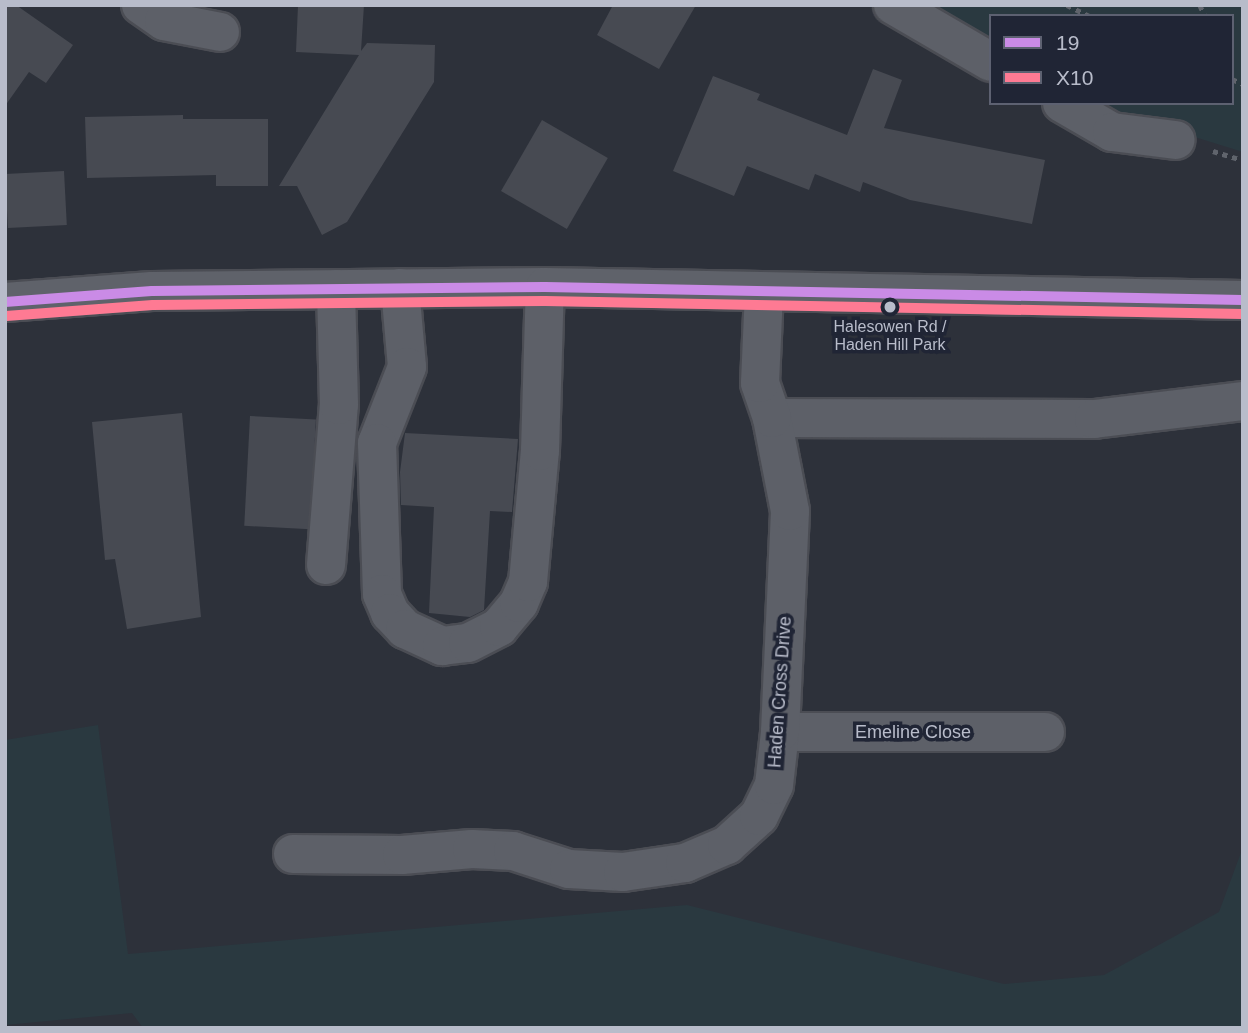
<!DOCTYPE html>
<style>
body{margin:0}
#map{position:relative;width:1248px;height:1033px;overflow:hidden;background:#2d313a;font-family:Arial,sans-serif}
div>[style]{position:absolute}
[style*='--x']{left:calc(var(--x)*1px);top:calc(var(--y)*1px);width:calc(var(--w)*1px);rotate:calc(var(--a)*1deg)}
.green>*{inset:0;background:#2a3940}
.building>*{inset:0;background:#474a52;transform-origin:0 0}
.path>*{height:4.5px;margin-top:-2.25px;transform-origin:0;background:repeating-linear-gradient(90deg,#60646c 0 5px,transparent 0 10px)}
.roads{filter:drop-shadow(2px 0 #4b4d54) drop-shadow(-2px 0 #4b4d54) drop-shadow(0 2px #4b4d54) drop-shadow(0 -2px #4b4d54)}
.minor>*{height:38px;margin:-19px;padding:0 19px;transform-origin:19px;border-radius:19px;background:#5d6068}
.major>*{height:38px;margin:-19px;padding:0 19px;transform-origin:19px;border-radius:19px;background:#5f626a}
.bus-1>*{height:10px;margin:-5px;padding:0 5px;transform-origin:5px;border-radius:5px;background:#ca8be6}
.bus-2>*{height:10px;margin:-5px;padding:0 5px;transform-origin:5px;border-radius:5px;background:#fe7a93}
.dots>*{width:19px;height:19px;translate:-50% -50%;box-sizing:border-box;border:4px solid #202535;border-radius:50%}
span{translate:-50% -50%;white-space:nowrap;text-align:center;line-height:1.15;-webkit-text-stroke:7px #202535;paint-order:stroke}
.bus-label{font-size:16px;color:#b8bcca}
.street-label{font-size:18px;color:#b8bcca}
.frame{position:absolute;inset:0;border:7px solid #b8bcca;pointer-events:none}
.legend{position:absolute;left:989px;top:14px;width:245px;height:91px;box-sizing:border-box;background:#202535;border:2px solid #5d6171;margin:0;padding:9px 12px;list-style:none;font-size:21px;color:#b8bcca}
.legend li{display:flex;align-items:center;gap:14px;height:35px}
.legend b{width:35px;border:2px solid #5d6171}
</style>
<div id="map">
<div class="green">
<i style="clip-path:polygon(915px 5px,1243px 5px,1243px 152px,1114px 112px,1096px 103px,1232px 103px,1232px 16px,991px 16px,991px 50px)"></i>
<i style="clip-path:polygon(98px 725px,128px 954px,687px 905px,1004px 984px,1104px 975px,1219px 912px,1243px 847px,1243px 1028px,143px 1028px,132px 1013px,5px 1025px,5px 740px)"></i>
</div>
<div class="building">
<i style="clip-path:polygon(5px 5px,16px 5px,73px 45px,46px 83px,29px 72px,5px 106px)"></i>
<i style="clip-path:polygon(298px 5px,364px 5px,361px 51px,367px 43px,435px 45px,434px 82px,347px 222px,322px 235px,297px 186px,279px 186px,359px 55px,296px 52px)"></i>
<i style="clip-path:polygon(613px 5px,696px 5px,659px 69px,597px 35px)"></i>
<i style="clip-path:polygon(873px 69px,902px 80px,884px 128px,1045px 160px,1032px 224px,910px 200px,863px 182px,860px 192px,815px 174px,809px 190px,747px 166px,734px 196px,673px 171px,713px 76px,760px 94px,757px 100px,847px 135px)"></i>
<i style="clip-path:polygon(183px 115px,183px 119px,268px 119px,268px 186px,216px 186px,216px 175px,87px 178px,85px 117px)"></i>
<i style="left:542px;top:120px;width:76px;height:82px;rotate:30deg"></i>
<i style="left:64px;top:171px;width:54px;height:59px;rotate:87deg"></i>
<i style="clip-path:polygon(182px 413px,201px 617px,127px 629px,115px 559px,105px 560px,92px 422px)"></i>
<i style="left:250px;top:416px;width:66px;height:110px;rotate:3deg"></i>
<i style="clip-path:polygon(405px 433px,518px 439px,512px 512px,490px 511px,484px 610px,470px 617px,429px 613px,434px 507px,401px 505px,400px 472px)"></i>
</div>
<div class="path">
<i style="--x:1067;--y:5;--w:25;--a:26"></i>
<i style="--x:1200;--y:5;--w:12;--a:66"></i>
<i style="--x:1232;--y:79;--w:12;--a:24"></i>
<i style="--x:1213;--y:151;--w:31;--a:17"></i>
</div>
<div class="roads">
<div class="minor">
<i style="--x:141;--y:5;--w:28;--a:35"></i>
<i style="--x:164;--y:21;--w:57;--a:11.1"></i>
<i style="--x:893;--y:5;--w:113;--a:30.2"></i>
<i style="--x:1062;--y:103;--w:58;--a:30.1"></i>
<i style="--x:1112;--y:132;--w:64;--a:7.2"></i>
<i style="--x:400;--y:288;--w:79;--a:84.9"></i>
<i style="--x:407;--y:367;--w:82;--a:111.5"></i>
<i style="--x:377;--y:443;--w:151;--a:88.1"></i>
<i style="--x:382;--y:594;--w:21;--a:67"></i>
<i style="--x:390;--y:613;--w:22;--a:47"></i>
<i style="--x:405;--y:629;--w:41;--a:24.7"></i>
<i style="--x:442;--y:646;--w:26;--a:-7"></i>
<i style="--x:468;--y:643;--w:35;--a:-27"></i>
<i style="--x:499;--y:627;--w:31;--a:-50"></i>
<i style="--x:519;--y:603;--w:23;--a:-67"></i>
<i style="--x:528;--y:582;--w:132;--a:-84.8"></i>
<i style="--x:540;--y:451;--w:164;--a:-88.3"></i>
<i style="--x:772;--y:418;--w:322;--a:0.2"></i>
<i style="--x:1094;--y:419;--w:149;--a:-6.9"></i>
<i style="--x:326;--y:565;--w:161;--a:-85.4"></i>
<i style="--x:339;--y:405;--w:116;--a:-91.5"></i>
<i style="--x:780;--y:732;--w:265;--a:0"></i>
<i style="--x:293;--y:854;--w:109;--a:0.5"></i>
<i style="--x:402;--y:855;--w:70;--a:-4.9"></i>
<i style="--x:472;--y:849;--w:41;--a:2.8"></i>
<i style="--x:513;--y:851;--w:59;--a:17.8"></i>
<i style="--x:569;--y:869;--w:54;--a:3.2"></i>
<i style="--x:623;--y:872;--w:63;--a:-8.3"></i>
<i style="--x:685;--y:863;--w:46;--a:-23.2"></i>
<i style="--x:727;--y:845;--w:43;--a:-42.2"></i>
<i style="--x:759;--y:816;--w:34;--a:-64"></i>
<i style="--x:774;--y:785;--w:53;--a:-83.5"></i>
<i style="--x:780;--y:732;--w:221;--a:-87.4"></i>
<i style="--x:790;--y:511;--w:95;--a:-101"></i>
<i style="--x:772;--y:418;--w:37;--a:-109"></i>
<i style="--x:760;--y:383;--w:90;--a:-87.5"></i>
</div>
<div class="major">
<i style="--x:5;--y:302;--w:147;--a:-4.3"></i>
<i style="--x:152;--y:291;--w:393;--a:-0.6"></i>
<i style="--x:545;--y:287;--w:698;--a:1.07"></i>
</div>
</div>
<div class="bus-1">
<i style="--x:5;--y:302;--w:147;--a:-4.3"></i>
<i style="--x:152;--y:291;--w:393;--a:-0.6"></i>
<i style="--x:545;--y:287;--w:698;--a:1.07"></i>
</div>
<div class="bus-2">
<i style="--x:6;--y:316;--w:147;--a:-4.3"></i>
<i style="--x:153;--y:305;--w:392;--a:-0.6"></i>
<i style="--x:545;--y:301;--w:698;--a:1.07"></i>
</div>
<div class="dots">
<i style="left:890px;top:307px;background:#b8bcca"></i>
</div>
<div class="bus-label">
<span style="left:890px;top:336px">Halesowen Rd /<br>Haden Hill Park</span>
</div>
<div class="street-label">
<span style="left:780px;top:692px;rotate:-86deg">Haden Cross Drive</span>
<span style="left:913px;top:732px">Emeline Close</span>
</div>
<div class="frame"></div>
<ul class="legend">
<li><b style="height:9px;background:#ca8be6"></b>19</li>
<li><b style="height:9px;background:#fe7a93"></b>X10</li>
</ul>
</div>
